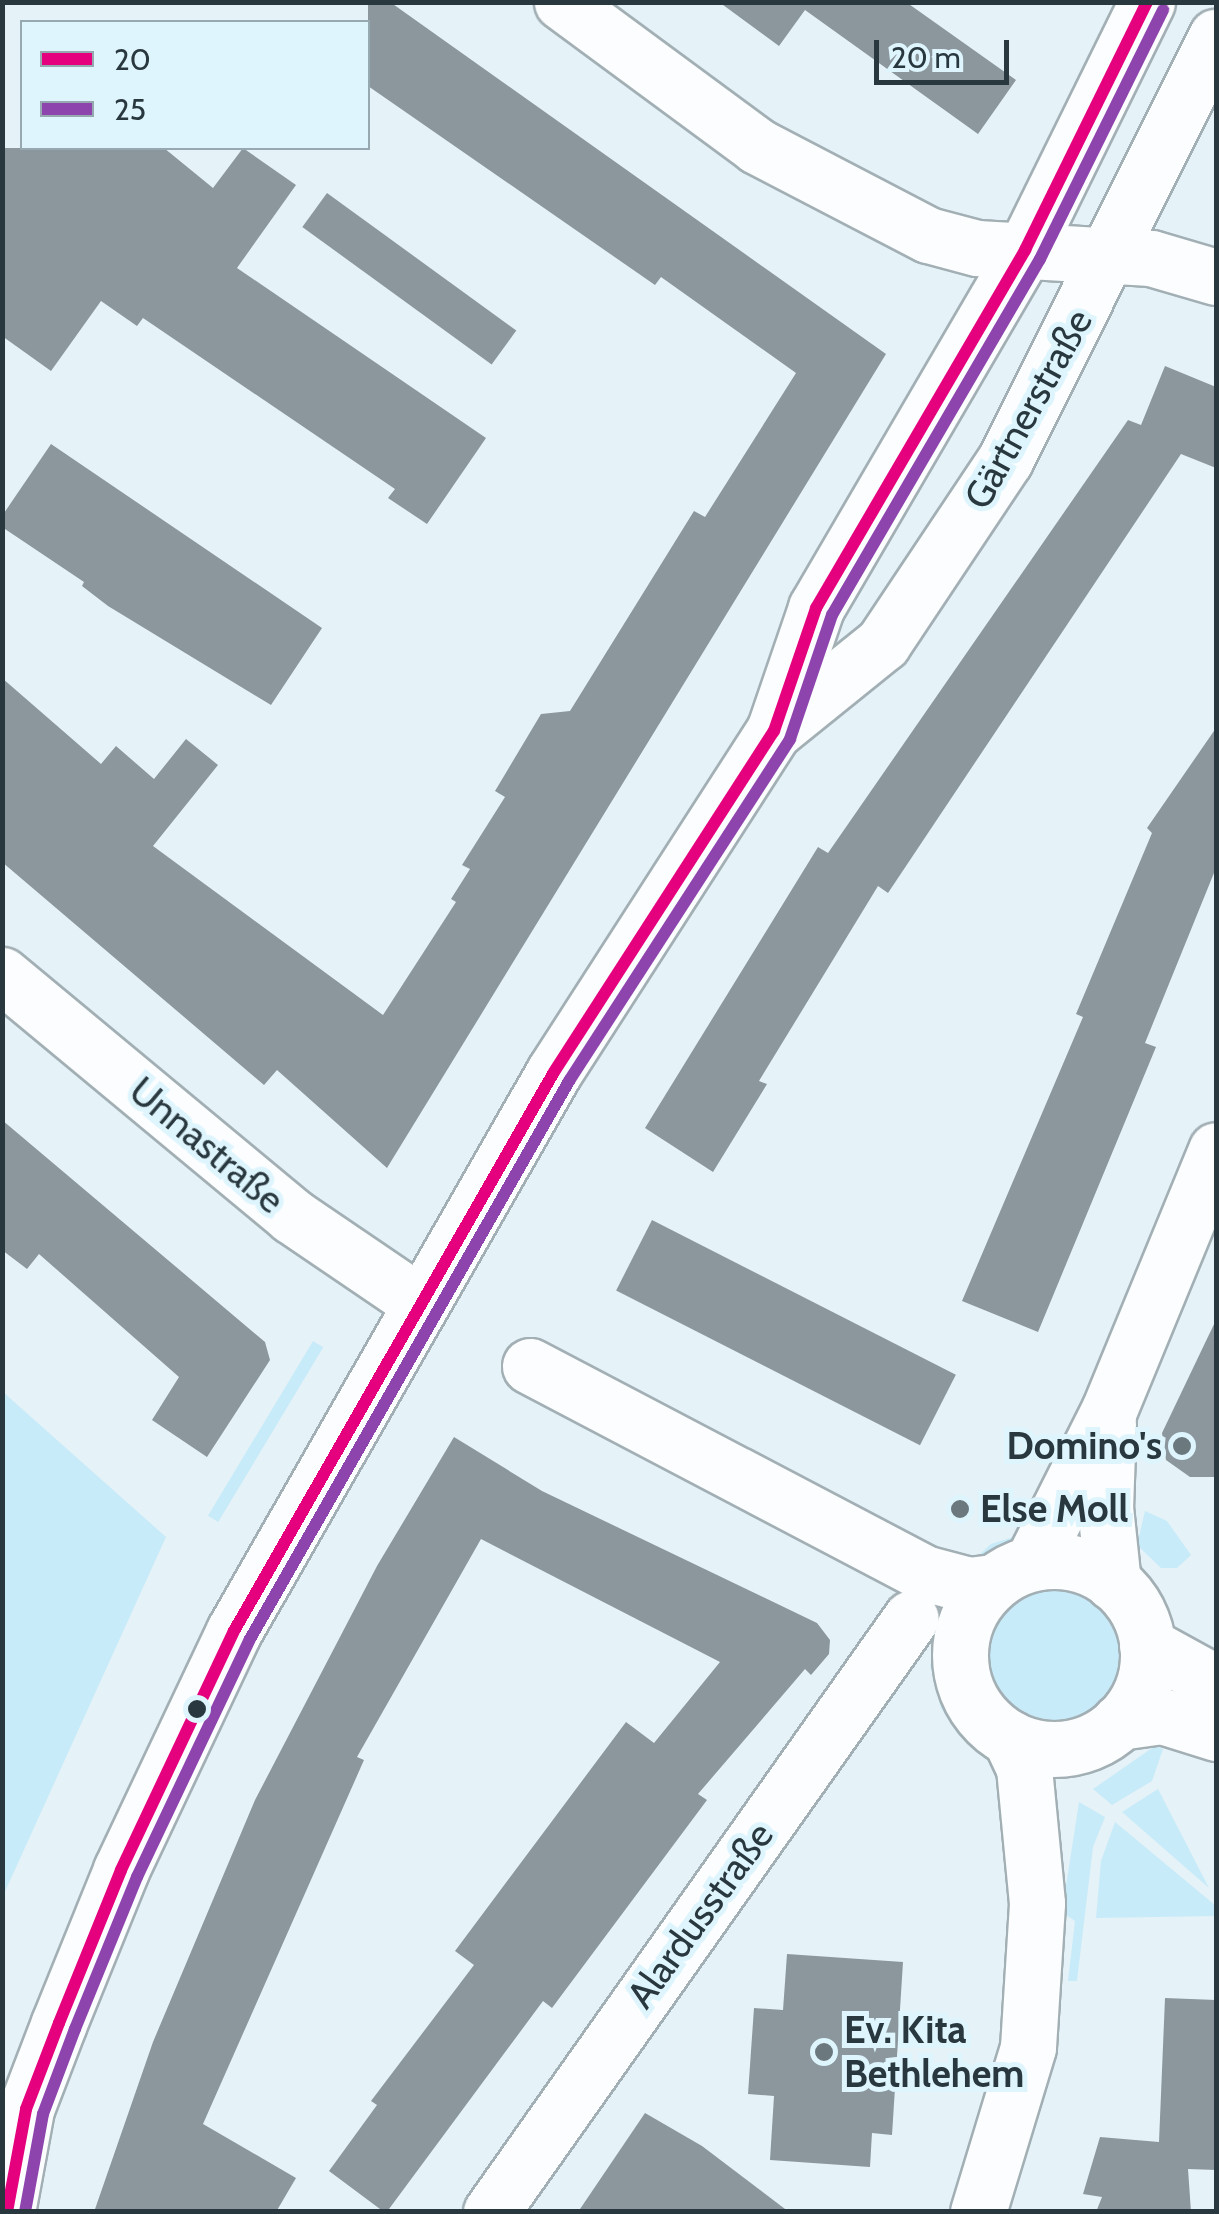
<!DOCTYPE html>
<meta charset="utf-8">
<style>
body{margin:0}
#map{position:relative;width:1219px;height:2214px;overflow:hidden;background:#e5f2f7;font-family:Cabin,sans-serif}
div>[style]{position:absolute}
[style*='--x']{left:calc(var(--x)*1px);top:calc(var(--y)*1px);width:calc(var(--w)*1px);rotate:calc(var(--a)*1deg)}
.green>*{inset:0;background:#c8ebf9;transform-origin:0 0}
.round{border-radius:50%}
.building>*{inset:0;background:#8b979c;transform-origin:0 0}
.roads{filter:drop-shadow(2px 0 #a2afb4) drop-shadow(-2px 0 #a2afb4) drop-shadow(0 2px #a2afb4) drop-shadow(0 -2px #a2afb4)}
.minor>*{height:55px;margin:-27.5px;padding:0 27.5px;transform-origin:27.5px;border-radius:27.5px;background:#fbfdfe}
.minor>.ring{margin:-27.5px;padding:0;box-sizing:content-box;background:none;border:55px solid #fbfdfe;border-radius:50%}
.major>*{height:55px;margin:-27.5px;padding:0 27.5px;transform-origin:27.5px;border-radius:27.5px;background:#fbfdfe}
.bus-1>*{height:12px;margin:-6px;padding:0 6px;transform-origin:6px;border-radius:6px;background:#e5007d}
.bus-2>*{height:12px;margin:-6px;padding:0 6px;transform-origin:6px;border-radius:6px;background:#8e44ad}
.dots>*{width:28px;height:28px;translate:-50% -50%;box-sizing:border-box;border:5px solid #def5fe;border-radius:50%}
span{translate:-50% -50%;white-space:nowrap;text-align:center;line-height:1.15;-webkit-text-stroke:10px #def5fe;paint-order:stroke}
.street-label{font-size:38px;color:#29383e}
.poi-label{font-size:38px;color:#29383e;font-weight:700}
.right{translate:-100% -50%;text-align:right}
.left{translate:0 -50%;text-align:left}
.frame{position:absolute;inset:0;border:5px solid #29383e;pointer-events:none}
.legend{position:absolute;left:20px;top:20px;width:350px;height:130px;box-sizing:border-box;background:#def5fe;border:2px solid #96a9b1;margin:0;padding:12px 18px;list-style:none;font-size:30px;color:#29383e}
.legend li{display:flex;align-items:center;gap:20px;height:50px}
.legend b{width:50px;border:2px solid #96a9b1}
.scale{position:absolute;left:874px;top:40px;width:135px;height:45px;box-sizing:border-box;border:5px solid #29383e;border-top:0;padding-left:12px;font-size:30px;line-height:35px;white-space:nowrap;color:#29383e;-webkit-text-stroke:8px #def5fe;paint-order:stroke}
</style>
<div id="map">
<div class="green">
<i style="left:313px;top:1341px;width:12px;height:204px;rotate:31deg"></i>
<i style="clip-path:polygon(3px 1392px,166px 1537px,3px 1896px)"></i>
<i style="clip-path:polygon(1145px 1511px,1167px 1521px,1191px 1555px,1177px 1568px,1161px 1568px,1137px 1545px)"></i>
<i style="clip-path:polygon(1032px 1531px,1019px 1548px,988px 1565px,966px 1567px,991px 1544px)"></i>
<i class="round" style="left:988px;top:1588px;width:134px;height:134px"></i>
<i style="clip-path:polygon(930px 1664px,945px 1676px,1002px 1769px,958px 1734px,941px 1708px)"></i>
<i style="clip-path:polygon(1115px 1743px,1142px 1744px,1085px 1775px,1098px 1755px)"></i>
<i style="clip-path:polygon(1155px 1746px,1163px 1749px,1152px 1781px,1112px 1805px,1093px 1789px)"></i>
<i style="clip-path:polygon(1158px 1789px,1209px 1888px,1122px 1812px)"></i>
<i style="clip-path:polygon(1079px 1802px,1105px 1817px,1093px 1847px,1077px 1981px,1068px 1981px,1075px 1921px,1062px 1912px)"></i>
<i style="clip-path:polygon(1115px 1822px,1216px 1906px,1216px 1916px,1096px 1918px,1101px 1861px)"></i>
</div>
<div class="building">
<i style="clip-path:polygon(368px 2px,390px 2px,886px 354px,387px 1168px,277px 1070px,264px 1085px,2px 862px,2px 678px,101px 764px,116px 746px,154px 779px,186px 739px,218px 765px,153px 846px,383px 1015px,456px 902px,451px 899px,470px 869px,462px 865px,505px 797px,495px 791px,541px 714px,570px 711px,694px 511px,705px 517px,796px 373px,661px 277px,655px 285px,368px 86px)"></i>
<i style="clip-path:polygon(719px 2px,906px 2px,1016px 80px,978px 134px,805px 10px,779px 46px)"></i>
<i style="clip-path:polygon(2px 148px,164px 148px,213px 188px,243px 148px,296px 185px,237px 268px,486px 438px,427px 524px,388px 498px,395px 489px,143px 318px,137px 326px,101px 301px,51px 371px,2px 336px)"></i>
<i style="left:327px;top:193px;width:234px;height:42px;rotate:36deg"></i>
<i style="clip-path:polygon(1165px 366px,1216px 387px,1216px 468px,1181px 454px,888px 893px,878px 886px,759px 1081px,767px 1084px,713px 1172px,645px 1128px,818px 847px,828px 853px,1128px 420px,1141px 425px)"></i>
<i style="clip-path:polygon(51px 444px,322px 628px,271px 705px,108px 606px,82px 586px,84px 582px,2px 527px,2px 516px)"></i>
<i style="clip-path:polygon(1216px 728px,1216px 868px,1145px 1043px,1156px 1047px,1038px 1332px,962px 1301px,1083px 1017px,1076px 1014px,1152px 833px,1147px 828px)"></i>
<i style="clip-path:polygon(2px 1120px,265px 1342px,270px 1360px,207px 1457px,152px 1420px,179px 1377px,39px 1254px,27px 1269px,2px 1250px)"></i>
<i style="left:652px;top:1220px;width:341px;height:79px;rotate:27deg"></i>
<i style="clip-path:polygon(1216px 1320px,1216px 1477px,1190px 1477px,1166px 1460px,1162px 1433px)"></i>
<i style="clip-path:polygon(454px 1437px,542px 1491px,817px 1623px,830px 1640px,829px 1654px,811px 1675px,805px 1669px,698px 1794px,707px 1800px,552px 2008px,543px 2001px,389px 2209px,380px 2209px,329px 2171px,377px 2105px,371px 2101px,474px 1965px,455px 1951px,626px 1722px,654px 1743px,720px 1662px,481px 1539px,357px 1757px,364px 1760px,203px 2124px,296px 2178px,276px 2212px,94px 2212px,153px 2042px,255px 1800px,377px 1566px)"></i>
<i style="clip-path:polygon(787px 1954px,903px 1962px,892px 2135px,872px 2133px,870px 2167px,770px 2160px,774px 2096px,748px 2094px,754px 2008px,783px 2010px)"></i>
<i style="clip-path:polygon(1165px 1998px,1216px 2000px,1216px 2170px,1188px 2169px,1191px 2212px,1096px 2212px,1102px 2197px,1083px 2194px,1100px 2137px,1159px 2142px)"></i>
<i style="clip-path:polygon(645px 2113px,702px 2146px,789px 2212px,578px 2212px)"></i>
</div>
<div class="roads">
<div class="minor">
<i style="--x:562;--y:2;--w:242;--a:36.4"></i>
<i style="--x:757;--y:146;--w:193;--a:27.5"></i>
<i style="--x:928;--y:235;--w:51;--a:14.9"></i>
<i style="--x:977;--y:248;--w:174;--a:3.3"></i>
<i style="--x:1151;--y:258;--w:68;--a:16.3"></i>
<i style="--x:2;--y:975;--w:377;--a:39.7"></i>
<i style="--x:292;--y:1216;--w:155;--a:34.2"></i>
<i style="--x:530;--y:1366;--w:445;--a:27.7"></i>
<i style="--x:924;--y:1573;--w:47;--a:14.9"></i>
<i style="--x:969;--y:1585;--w:24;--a:-7"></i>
<i style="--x:1108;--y:1423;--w:84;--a:92"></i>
<i style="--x:1105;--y:1507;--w:76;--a:84"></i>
<i class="ring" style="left:960px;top:1561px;width:133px;height:133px"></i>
<i style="--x:1032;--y:1563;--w:171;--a:-63.3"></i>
<i style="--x:1109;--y:1410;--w:281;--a:-67.6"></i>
<i style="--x:1147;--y:1645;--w:79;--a:28.8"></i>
<i style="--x:1119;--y:1722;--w:43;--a:-7.9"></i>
<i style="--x:1162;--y:1716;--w:57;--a:17.5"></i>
<i style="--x:491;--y:2212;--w:727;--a:-54.74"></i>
<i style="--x:978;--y:2212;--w:172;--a:-73.1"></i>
<i style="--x:1028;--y:2047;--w:144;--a:-86.4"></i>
<i style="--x:1037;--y:1903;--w:136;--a:-95.5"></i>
<i style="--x:1024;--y:1768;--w:33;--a:-115"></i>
</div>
<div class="major">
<i style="--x:774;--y:731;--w:140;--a:-38.9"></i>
<i style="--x:883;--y:643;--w:220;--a:-56.3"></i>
<i style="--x:1005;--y:460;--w:473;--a:-63.5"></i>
<i style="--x:7;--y:2212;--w:105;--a:-79.5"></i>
<i style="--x:26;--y:2109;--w:92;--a:-69"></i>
<i style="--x:59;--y:2023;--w:165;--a:-67.9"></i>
<i style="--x:121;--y:1870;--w:264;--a:-64.7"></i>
<i style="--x:234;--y:1631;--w:644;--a:-60.21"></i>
<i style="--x:554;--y:1072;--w:406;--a:-57.2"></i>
<i style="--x:774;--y:731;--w:130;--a:-71.1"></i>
<i style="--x:816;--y:608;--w:415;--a:-59.7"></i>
<i style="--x:1025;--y:250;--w:276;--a:-63.8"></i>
</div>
</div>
<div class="bus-1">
<i style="--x:7;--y:2212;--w:105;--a:-79.5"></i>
<i style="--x:26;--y:2109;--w:92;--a:-69"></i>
<i style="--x:59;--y:2023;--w:165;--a:-67.9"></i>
<i style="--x:121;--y:1870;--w:264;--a:-64.7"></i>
<i style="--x:234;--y:1631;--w:644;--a:-60.21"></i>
<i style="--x:554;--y:1072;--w:406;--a:-57.2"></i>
<i style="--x:774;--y:731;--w:130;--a:-71.1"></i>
<i style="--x:816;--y:608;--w:415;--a:-59.7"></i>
<i style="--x:1025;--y:250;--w:276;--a:-63.8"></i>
</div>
<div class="bus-2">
<i style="--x:25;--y:2212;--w:100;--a:-79.6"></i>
<i style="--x:43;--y:2114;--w:91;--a:-69.4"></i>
<i style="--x:75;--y:2029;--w:164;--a:-67.8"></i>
<i style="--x:137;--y:1877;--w:263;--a:-64.6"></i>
<i style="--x:250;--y:1639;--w:643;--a:-60.24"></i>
<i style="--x:569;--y:1081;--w:407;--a:-57.1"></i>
<i style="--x:790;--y:739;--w:131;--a:-71.3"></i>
<i style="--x:832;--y:615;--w:412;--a:-59.7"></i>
<i style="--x:1040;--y:259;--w:278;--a:-63.7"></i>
</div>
<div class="dots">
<i style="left:1182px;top:1446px;background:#6b797f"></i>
<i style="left:960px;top:1509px;background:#6b797f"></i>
<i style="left:197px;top:1709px;background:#29383e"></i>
<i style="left:824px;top:2052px;background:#6b797f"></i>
</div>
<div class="street-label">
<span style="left:1028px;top:409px;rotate:-61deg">Gärtnerstraße</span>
<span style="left:207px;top:1145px;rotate:40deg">Unnastraße</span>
<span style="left:700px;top:1915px;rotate:-54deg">Alardusstraße</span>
</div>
<div class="poi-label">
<span class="right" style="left:1162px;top:1446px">Domino's</span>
<span class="left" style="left:980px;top:1509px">Else Moll</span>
<span class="left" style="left:844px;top:2052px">Ev. Kita<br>Bethlehem</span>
</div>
<div class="frame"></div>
<ul class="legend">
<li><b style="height:12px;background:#e5007d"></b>20</li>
<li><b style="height:12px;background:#8e44ad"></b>25</li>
</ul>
<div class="scale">20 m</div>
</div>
